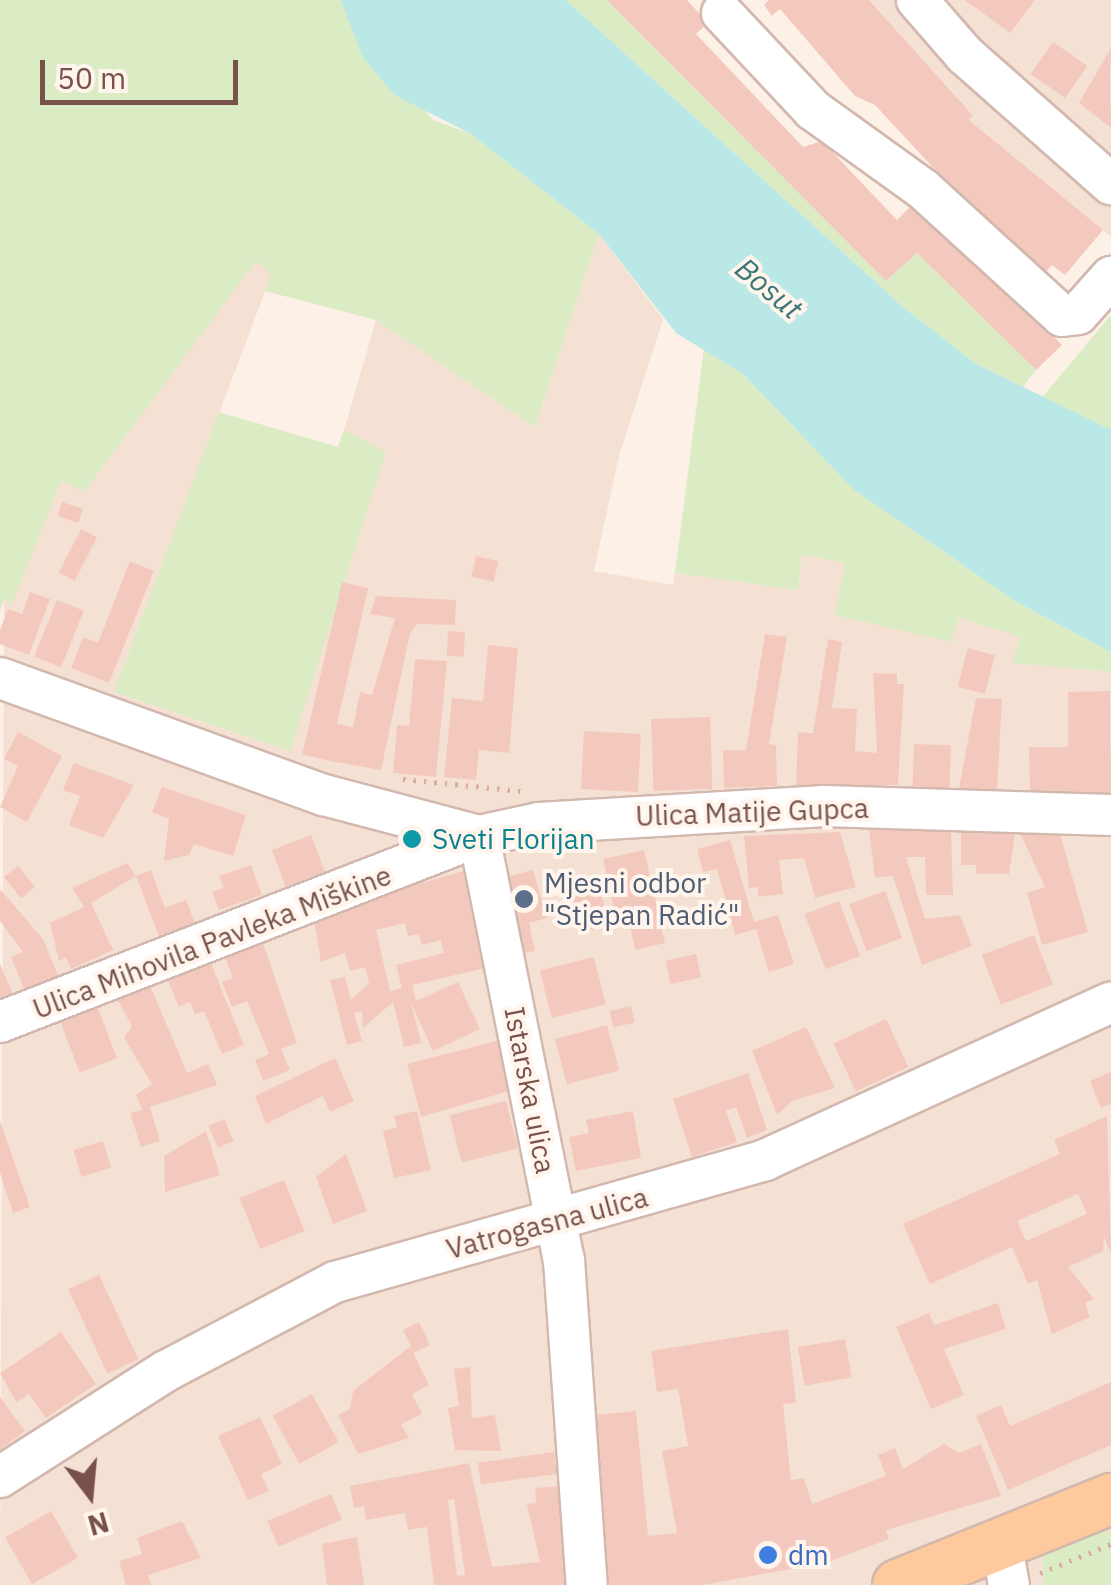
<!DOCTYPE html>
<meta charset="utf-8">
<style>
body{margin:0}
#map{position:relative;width:1111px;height:1585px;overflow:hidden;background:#fdf0e6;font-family:"IBM Plex Sans",sans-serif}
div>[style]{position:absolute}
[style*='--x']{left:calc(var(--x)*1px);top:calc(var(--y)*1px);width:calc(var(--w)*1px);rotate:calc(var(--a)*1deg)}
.residential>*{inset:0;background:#f5e1d4}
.green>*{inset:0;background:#dbecc4}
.water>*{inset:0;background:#bae8e7}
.building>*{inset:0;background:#f4c9bd;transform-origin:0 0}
.path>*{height:5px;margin-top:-2.5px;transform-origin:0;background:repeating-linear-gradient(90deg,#d9ac9f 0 2.5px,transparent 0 10.5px)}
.roads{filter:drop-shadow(2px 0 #d2b8ae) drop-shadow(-2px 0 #d2b8ae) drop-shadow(0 2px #d2b8ae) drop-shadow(0 -2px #d2b8ae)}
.minor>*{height:40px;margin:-20px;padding:0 20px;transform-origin:20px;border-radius:20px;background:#fff}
.major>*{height:50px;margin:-25px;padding:0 25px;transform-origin:25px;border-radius:25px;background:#fec99d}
.dots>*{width:28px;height:28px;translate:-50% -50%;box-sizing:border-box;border:5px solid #fff5ed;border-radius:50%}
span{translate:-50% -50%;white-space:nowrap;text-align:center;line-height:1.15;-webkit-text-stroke:8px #fff5ed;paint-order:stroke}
.street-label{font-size:28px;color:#78524a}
.culture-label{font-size:28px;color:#0d838f}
.left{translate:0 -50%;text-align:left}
.service-label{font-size:28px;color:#4e5e75}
.shop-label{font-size:28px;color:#366cbe}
.water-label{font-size:30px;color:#3a7676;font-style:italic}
.north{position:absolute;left:40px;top:1445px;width:100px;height:100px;-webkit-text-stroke:8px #fff5ed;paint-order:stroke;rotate:164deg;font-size:28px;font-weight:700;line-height:40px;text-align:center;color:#78524a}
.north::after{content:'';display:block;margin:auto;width:35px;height:45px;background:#78524a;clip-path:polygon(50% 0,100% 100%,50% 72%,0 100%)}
.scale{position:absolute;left:40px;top:60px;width:198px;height:45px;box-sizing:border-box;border:5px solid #78524a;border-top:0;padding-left:12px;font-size:30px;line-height:35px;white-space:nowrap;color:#78524a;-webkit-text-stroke:8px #fff5ed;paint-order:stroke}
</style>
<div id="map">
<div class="residential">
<i style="clip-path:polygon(869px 0,1111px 0,1111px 237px,969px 120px,973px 114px)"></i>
<i style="clip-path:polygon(599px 234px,663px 319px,619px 456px,594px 571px,673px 585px,675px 573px,798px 590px,802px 555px,846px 563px,835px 615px,951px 641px,959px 618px,1022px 637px,1013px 663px,1111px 672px,1111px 1585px,0 1585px,4px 599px,12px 603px,61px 481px,85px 491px,256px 260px,272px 273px,114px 692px,289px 751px,386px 452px,344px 430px,376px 320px,535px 427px)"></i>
</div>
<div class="green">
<i style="clip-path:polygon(0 0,341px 0,353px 25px,433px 120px,471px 134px,599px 234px,535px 427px,376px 320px,265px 291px,271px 273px,256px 261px,84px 492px,61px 481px,12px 604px,4px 600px,0 611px)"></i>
<i style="clip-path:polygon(566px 0,607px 0,886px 281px,917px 253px,1036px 370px,1023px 387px,976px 364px,903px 307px)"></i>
<i style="clip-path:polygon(1111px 315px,1111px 430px,1040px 400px)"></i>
<i style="clip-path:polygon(704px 348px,743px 374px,853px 489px,1015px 601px,1111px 652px,1111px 672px,1012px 663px,1021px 637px,959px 618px,951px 642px,835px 615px,845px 563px,802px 555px,798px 590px,675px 573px)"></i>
<i style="clip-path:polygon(219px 412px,338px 447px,344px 430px,386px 452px,290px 751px,114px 692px)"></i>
<i style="clip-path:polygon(1090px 1526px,1111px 1533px,1111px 1585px,1044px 1585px,1041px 1546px)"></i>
</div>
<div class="water">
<i style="clip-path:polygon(341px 0,566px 0,903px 307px,976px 364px,1111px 430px,1111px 652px,1015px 601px,853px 489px,743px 374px,676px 333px,599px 234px,471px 134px,394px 95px,362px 56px)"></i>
</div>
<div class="building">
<i style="clip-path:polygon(607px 0,687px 0,708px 23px,696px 34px,803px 147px,822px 141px,897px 220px,915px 202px,1062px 345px,1036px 370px,917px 253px,886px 281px)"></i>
<i style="clip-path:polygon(769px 0,869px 0,973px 115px,969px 120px,1103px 230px,1065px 275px,1052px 265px,1046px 272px,932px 178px,937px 172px,875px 105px,855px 96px,780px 9px,772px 16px,764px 5px)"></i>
<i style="clip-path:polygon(965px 0,1035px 0,1010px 33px)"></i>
<i style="left:1053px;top:42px;width:42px;height:39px;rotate:35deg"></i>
<i style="clip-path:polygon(1111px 48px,1110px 77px,1111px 128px,1079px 103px)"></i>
<i style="left:62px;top:502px;width:22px;height:15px;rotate:18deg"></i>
<i style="left:81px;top:529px;width:18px;height:49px;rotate:27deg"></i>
<i style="left:476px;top:556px;width:23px;height:21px;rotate:13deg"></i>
<i style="clip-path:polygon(130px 561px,154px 571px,109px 683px,71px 668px,83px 637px,98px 643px)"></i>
<i style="left:342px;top:582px;width:27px;height:177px;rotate:13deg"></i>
<i style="clip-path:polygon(30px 592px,50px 599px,29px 655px,0 644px,0 630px,8px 609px,22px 614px)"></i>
<i style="clip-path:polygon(376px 596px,456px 600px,455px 625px,417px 624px,410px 633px,381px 770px,324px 760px,331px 723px,353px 727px,360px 692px,372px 695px,395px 618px,370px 614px)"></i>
<i style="left:57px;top:600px;width:29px;height:61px;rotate:22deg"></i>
<i style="left:448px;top:631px;width:17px;height:25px;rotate:3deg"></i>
<i style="clip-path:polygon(765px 634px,787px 637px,769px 744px,776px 745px,777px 786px,724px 788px,723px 750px,746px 750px)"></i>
<i style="clip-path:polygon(828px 639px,842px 642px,832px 708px,857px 709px,855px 751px,877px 753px,873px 673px,897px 674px,897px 684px,904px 684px,898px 785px,796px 787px,798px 732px,813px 733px)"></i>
<i style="clip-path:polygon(488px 645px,518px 648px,509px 753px,479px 750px,476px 780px,444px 777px,452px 698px,483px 701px)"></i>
<i style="left:968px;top:648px;width:28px;height:40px;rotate:15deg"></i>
<i style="clip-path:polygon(415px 659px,447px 661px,436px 777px,393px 773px,397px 725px,409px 726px)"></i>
<i style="clip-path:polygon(1110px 691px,1111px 793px,1030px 794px,1029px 747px,1068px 747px,1068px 692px)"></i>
<i style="clip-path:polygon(976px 698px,1002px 699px,997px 791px,959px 789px)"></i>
<i style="left:710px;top:717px;width:72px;height:59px;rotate:88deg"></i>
<i style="left:584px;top:731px;width:57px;height:58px;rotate:3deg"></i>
<i style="clip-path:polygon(18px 732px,62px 756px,27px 822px,0 807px,18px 766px,4px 759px)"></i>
<i style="left:914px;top:744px;width:37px;height:43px;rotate:2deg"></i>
<i style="clip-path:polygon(74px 763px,134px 785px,103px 838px,69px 825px,80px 796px,63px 790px)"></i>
<i style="clip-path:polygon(162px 787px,246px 815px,233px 856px,194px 844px,189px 855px,164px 861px,169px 819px,152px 812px)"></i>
<i style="clip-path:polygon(1058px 827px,1088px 932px,1042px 945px,1027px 893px,1045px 887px,1021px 835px)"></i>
<i style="clip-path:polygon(951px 828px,953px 895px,926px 895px,925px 857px,906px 857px,925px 919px,960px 915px,972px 946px,922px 965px,893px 876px,875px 878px,869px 830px)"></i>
<i style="clip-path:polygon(961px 829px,1016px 829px,1009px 874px,976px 874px,976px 865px,961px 865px)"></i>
<i style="clip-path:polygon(840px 832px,856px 887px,815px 898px,804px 858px,779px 860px,783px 894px,758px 897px,758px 887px,749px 888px,744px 836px)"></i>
<i style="left:311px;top:835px;width:39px;height:42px;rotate:69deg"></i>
<i style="clip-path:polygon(730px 840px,754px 922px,778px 915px,794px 964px,769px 972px,756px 929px,735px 935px,717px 869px,703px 872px,697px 849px)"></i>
<i style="clip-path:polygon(644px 850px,665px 943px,635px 950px,628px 916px,616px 918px,603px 859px)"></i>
<i style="clip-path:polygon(127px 863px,136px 876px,91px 903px,113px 950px,71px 969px,66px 957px,59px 961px,50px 923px,84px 907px,72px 888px)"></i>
<i style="clip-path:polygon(251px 865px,262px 895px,219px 910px,212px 892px,224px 888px,219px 876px)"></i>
<i style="left:18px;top:866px;width:27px;height:18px;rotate:51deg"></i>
<i style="clip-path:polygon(151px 870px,165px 908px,186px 900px,196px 926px,160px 939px,136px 876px)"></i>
<i style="clip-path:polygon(evenodd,467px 870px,490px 967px,412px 985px,416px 1001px,458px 982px,480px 1029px,433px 1051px,411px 1003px,421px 1043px,404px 1047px,393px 1002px,363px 1028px,362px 1011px,354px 1013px,362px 1041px,347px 1045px,330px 980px,345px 977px,351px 1000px,369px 983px,365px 967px,350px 971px,345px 953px,321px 962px,313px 914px,467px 870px,405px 923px,408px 936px,419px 934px,422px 945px,441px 940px,444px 953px,396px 965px,402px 988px,390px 991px,376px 930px,405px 923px)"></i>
<i style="clip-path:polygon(533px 870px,547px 918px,529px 923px,535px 951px,520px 954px,500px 879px)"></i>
<i style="left:597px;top:875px;width:52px;height:31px;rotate:77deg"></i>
<i style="clip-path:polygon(0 889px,43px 939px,59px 978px,25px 991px,11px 957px,23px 952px,0 921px)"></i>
<i style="left:885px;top:891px;width:50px;height:38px;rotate:70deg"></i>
<i style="left:839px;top:901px;width:59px;height:37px;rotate:69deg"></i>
<i style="left:1034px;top:935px;width:53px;height:56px;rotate:69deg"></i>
<i style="clip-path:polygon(262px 940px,297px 1043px,281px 1049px,290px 1070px,263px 1081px,255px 1060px,269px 1054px,247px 1001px,232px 1007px,222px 982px,233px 978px,224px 955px)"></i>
<i style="left:696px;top:954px;width:24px;height:31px;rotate:78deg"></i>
<i style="left:594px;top:957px;width:49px;height:56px;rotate:76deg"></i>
<i style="clip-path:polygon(210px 961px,244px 1045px,222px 1054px,204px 1011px,195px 1014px,190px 1002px,179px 1007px,167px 978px)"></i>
<i style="clip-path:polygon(0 964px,15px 999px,0 1005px)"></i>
<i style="clip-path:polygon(150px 985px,187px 1073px,208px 1064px,217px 1085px,150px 1107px,160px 1141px,141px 1147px,130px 1113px,142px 1110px,136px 1095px,152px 1084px,124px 1038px,132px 1026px,117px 999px)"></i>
<i style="left:97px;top:1006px;width:56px;height:40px;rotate:69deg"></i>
<i style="left:631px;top:1006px;width:17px;height:22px;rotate:77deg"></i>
<i style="left:886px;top:1019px;width:53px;height:58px;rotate:65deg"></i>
<i style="left:607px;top:1025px;width:47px;height:54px;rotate:75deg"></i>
<i style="clip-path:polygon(806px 1027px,835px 1088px,792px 1101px,777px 1115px,752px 1051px)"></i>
<i style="clip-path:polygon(504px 1039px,509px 1091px,421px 1117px,407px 1064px)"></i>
<i style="clip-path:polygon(335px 1058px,354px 1101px,330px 1112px,323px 1096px,266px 1124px,255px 1096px)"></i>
<i style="clip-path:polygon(1111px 1072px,1111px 1104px,1101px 1108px,1090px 1081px)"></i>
<i style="clip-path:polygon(748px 1073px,767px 1130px,747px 1138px,736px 1107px,726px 1111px,737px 1142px,692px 1157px,673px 1099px)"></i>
<i style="left:506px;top:1101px;width:49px;height:58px;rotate:76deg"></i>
<i style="clip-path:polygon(417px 1111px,431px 1170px,394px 1178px,383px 1131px,397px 1127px,394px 1116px)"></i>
<i style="clip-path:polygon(633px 1111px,641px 1158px,576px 1171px,569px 1137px,589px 1133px,586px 1120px)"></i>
<i style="clip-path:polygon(evenodd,1107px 1116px,1111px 1253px,1104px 1237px,1103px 1251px,1068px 1267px,1094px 1299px,1085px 1303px,1090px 1317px,1052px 1334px,1037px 1280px,1028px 1284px,1012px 1247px,930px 1284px,903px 1224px,1060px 1154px,1054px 1140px,1107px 1116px,1078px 1194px,1087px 1214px,1026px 1241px,1017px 1221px,1078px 1194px)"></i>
<i style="left:224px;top:1119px;width:24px;height:17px;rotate:66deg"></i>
<i style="clip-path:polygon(0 1121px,30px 1207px,13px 1213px,0 1173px)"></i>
<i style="clip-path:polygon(206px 1131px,220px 1175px,165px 1192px,164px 1156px)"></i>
<i style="left:103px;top:1141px;width:28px;height:31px;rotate:73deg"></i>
<i style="clip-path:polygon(346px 1154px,367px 1211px,333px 1224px,316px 1177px)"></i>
<i style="left:284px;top:1180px;width:55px;height:48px;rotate:68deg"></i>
<i style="left:99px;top:1275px;width:93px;height:34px;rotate:65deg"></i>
<i style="clip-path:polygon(998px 1303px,1006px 1329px,944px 1349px,964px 1395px,931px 1409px,896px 1327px,929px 1313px,934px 1325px)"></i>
<i style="clip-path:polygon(419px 1322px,430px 1345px,413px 1353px,429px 1385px,412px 1394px,422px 1414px,401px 1424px,409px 1438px,358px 1454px,338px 1415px,350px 1409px,353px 1391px,411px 1346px,403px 1330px)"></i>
<i style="clip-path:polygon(788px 1329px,796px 1403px,783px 1404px,791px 1480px,804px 1478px,812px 1504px,886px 1476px,878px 1455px,895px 1448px,903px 1469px,944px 1444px,959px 1453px,981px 1444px,1001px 1496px,886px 1530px,889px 1539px,828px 1562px,703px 1585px,600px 1585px,586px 1416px,636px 1411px,648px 1536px,677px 1533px,662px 1451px,688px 1446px,678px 1389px,657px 1392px,651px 1351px)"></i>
<i style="clip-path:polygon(61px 1332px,96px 1384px,46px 1418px,29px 1394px,16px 1402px,0 1373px)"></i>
<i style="left:845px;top:1339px;width:39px;height:48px;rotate:80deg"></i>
<i style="clip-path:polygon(470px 1367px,472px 1418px,495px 1415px,501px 1451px,455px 1450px,448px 1408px,459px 1406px,454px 1369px)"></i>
<i style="clip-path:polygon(1111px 1382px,1111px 1445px,1008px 1490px,976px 1416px,1001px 1405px,1010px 1426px)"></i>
<i style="left:312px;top:1394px;width:55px;height:45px;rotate:61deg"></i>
<i style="clip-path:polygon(0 1397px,25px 1431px,0 1450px)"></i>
<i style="clip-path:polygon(260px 1417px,282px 1464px,261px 1474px,269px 1491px,248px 1500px,218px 1436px)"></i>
<i style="left:554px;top:1452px;width:22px;height:77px;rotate:82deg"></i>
<i style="clip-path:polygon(evenodd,469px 1463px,492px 1567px,540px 1562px,527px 1504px,536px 1503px,535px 1488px,561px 1486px,575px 1585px,434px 1585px,427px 1527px,408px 1530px,405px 1513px,366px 1520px,364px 1506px,354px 1508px,350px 1486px,469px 1463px,454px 1499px,465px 1575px,457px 1576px,448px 1500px,454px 1499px)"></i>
<i style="left:331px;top:1494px;width:28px;height:69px;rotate:67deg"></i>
<i style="left:51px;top:1511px;width:54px;height:53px;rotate:60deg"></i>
<i style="clip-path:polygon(182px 1521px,201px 1558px,148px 1575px,151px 1585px,126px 1585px,119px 1561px,142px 1554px,137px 1538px)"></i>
<i style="clip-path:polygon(357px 1537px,364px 1585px,327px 1585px,322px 1544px)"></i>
</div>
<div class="path">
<i style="--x:403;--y:779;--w:120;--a:5.8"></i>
<i style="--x:1040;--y:1573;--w:77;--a:-22.2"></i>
</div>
<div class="roads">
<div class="minor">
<i style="--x:917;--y:0;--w:73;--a:48.9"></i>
<i style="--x:965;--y:55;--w:195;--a:41.5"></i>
<i style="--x:722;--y:13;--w:133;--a:46.8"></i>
<i style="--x:813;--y:110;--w:135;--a:35.7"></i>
<i style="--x:923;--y:189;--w:188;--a:42.4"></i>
<i style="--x:1062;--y:316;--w:16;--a:-7"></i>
<i style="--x:1078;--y:314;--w:50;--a:-48.3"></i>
<i style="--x:0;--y:678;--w:344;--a:19.9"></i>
<i style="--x:324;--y:795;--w:160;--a:14.8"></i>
<i style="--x:479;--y:836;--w:432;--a:78.7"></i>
<i style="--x:564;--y:1260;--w:326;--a:86"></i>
<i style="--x:0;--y:1022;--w:514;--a:-21.22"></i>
<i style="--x:479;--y:836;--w:61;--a:-12.2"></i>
<i style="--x:539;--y:823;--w:286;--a:-3.4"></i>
<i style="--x:824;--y:806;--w:287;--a:1.8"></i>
<i style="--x:0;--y:1477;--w:197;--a:-32.6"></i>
<i style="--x:166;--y:1371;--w:191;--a:-27.8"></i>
<i style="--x:335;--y:1282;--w:447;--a:-15.8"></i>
<i style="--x:765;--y:1160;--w:380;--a:-24.5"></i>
<i style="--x:1002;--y:1546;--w:40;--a:80"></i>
</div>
<div class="major">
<i style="--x:898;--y:1585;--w:230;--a:-22"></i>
</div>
</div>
<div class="dots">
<i style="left:412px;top:839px;background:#0f9aa8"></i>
<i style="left:524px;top:899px;background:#5c6f8a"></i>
<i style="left:768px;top:1555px;background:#3f7fe0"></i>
</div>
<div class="street-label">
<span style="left:752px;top:812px;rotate:-2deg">Ulica Matije Gupca</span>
<span style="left:212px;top:942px;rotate:-21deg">Ulica Mihovila Pavleka Miškine</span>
<span style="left:530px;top:1090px;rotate:79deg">Istarska ulica</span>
<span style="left:547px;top:1223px;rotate:-15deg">Vatrogasna ulica</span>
</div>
<div class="culture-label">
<span class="left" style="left:432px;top:839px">Sveti Florijan</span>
</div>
<div class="service-label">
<span class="left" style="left:544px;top:899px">Mjesni odbor<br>"Stjepan Radić"</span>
</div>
<div class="shop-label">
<span class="left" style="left:788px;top:1555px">dm</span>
</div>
<div class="water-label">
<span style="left:769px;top:288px;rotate:40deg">Bosut</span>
</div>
<div class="north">N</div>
<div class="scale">50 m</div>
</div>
